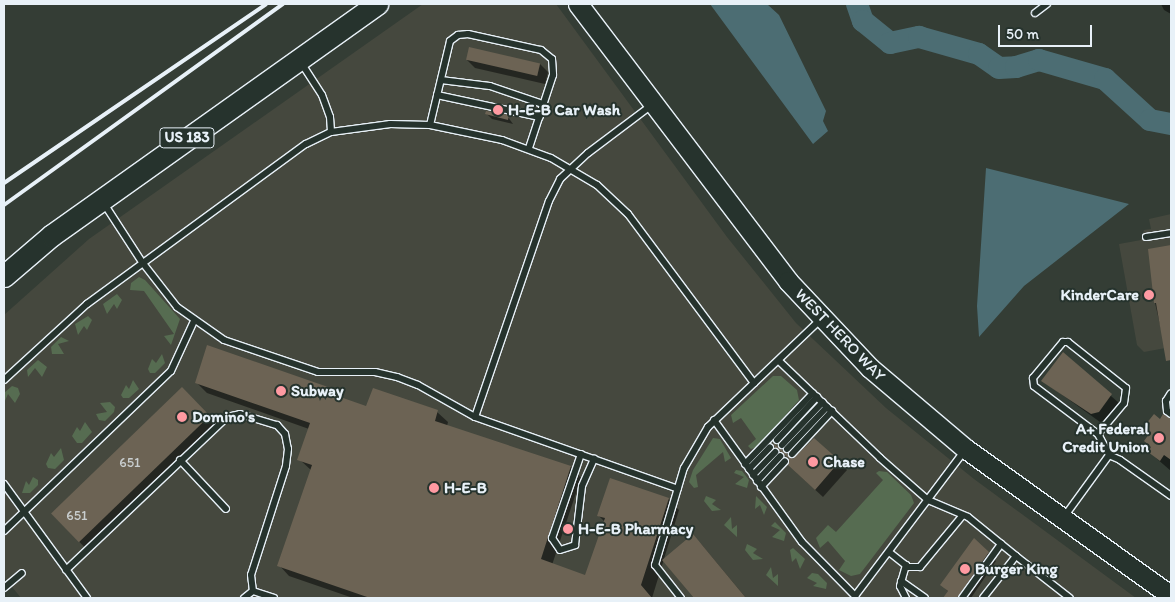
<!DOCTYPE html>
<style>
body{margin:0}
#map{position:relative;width:1175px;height:602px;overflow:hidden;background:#343d35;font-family:Itim,sans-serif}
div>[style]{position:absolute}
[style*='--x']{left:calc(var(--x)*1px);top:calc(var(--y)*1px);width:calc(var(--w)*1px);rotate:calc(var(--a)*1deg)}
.built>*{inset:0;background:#45483e}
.green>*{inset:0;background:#566c51}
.water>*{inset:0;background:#4c6d73}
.shadow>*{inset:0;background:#0007;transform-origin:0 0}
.river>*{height:22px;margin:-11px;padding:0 11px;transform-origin:11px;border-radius:11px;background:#4c6d73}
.building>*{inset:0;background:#6c6354;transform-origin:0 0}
.roads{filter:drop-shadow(1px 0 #e8f1f8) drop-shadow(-1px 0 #e8f1f8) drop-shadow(0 1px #e8f1f8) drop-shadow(0 -1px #e8f1f8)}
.lane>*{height:6px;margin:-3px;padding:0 3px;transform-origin:3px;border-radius:3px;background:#26332d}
.secondary>*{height:19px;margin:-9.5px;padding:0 9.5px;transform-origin:9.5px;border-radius:9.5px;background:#26332d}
.primary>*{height:21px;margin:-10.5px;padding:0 10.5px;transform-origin:10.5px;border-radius:10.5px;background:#26332d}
.rail>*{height:4px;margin:-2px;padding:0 2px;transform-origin:2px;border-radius:2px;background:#e8f1f8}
.dots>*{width:14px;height:14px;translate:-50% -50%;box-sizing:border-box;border:2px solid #26332d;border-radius:50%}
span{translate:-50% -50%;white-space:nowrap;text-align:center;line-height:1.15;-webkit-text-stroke:4px #26332d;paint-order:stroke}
.number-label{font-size:14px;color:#c9cecf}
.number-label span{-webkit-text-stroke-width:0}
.shield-label span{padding:1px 4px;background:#26332d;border:1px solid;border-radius:4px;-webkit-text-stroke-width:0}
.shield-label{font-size:15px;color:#e8f1f8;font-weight:700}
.poi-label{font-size:16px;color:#e8f1f8;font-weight:700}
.left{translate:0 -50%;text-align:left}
.right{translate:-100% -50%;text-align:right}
.street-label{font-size:16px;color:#e8f1f8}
.frame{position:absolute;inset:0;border:5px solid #e8f1f8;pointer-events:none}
.scale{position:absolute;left:998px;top:25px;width:94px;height:22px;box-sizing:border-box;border:2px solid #e8f1f8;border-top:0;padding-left:6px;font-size:15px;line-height:18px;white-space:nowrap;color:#e8f1f8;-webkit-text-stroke:4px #26332d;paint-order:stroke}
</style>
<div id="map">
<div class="built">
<i style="clip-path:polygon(423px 4px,556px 4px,727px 237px,796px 323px,886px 408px,974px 479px,1136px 598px,21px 598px,4px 577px,4px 315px,89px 239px)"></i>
<i style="clip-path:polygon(1171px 214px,1171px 347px,1144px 352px,1137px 345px,1119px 244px,1141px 240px,1144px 230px,1151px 229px,1149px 219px)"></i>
</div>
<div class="green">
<i style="clip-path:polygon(139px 277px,145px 280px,180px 319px,171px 345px,164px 336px,174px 334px,144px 291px,130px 290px,131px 283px)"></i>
<i style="clip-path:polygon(117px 294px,122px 300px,117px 309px,114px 304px,107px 314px,103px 304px)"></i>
<i style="clip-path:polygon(88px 316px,92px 320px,87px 330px,84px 326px,78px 335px,75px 324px)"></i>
<i style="clip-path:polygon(61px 337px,69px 341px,58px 344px,64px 354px,52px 354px,51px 347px)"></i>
<i style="clip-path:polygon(162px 354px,165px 363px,155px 373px,150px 373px,148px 369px,152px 359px,156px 363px)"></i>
<i style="clip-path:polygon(38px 360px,47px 367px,42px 377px,35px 368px,28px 377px,27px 370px)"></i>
<i style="clip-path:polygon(773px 376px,781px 376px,797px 390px,799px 400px,757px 447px,751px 449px,748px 446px,756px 439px,741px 418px,733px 423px,731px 415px)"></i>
<i style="clip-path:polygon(133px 380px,139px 389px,129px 398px,123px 398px,121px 395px,126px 385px,129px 389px)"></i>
<i style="clip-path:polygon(12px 386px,18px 388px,20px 394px,15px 403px,8px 394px,4px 403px,4px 393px)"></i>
<i style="clip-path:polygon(110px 402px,115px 407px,114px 412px,105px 421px,99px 420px,96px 414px,107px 412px,100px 403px)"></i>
<i style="clip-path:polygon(85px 422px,92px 432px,82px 443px,77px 443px,72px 436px,77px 427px,80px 431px)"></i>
<i style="clip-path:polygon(713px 438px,720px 439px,731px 458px,725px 462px,723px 452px,696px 475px,698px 487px,694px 488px,689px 482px,693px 470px)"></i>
<i style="clip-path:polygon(61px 448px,64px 460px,55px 469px,48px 468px,46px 464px,51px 453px,54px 457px)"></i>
<i style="clip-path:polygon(736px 470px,742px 471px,749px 480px,747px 488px,735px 484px,744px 477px,734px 473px)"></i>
<i style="clip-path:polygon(879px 471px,887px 472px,911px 495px,914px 503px,860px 574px,851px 576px,839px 570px,845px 561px,828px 541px,820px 548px,816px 538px,828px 525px,836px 532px,883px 480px,876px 473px)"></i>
<i style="clip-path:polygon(33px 477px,38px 480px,38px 485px,30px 493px,22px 493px,26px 481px,29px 485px)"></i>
<i style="clip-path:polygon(706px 496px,716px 500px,712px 504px,721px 510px,712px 511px,704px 501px)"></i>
<i style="clip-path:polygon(756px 496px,767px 507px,764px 515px,760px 505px,755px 509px)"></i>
<i style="clip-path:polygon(731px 517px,732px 529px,737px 525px,737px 537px,724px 525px)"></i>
<i style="clip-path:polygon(775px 522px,786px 533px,784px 541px,772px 537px,780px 530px,771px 526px)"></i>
<i style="clip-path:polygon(747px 544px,757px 549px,753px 553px,763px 559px,753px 560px,745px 550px)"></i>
<i style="clip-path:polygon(793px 548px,805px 559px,800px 569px,796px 558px,792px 562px,790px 550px)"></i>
<i style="clip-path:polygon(771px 567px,773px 578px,778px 574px,778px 586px,766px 575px)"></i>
<i style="clip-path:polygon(812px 573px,818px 574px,827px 583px,826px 589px,813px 586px,817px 583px,807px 578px)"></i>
</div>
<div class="water">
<i style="clip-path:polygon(710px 4px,767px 4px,779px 15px,826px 111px,823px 121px,828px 131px,813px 144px)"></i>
<i style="clip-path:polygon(986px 168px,1129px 204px,1024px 286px,979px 337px,977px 306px)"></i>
</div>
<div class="shadow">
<i style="clip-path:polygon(1161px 4px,1171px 4px,1171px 14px,1164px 10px)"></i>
<i style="clip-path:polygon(467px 60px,540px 64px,548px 72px,545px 84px,475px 68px)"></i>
<i style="clip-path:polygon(487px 114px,508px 117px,513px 124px,492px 119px)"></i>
<i style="clip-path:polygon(1171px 247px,1171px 353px,1165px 346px,1155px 303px,1149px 250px)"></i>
<i style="clip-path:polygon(1063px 354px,1119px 403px,1107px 420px,1100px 422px,1043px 381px)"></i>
<i style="clip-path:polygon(196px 382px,327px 388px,336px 397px,367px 408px,437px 412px,448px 422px,447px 426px,571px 467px,581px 478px,552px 565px,586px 577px,605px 522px,598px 515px,668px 499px,679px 510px,652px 598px,353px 598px,289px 576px,279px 565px,312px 471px,299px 459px,309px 429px,207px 393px)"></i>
<i style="left:182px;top:389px;width:50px;height:180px;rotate:46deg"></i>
<i style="clip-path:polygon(1170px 420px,1171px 420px,1171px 471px,1149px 452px,1152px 448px,1150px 435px,1144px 429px,1160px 421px)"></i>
<i style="clip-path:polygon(814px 440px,847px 470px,823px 497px,797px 473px,793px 461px)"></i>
<i style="clip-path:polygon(701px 544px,746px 598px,696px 598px,664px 560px)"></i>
<i style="clip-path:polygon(988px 553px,996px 561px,971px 598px,954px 598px,941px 584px)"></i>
</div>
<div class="river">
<i style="--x:857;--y:4;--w:18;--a:71"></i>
<i style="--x:863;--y:21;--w:35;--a:39"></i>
<i style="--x:890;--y:43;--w:30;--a:-12"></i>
<i style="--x:919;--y:37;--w:62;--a:15.8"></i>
<i style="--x:979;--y:54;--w:24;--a:35"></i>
<i style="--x:999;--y:68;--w:17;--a:-3"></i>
<i style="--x:1016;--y:67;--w:24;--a:-17"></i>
<i style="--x:1039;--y:60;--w:69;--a:16.1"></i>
<i style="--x:1105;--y:79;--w:61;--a:42.3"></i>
<i style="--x:1150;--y:120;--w:21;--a:11"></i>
</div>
<div class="building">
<i style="left:469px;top:47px;width:73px;height:13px;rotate:13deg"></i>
<i style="clip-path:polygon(486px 111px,509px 115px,508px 120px,485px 114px)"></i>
<i style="clip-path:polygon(1171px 245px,1171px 360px,1166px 361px,1156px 303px,1154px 303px,1148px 249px)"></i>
<i style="clip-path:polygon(207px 345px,328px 387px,326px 392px,366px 406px,373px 388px,438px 410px,435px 421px,571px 466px,541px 559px,585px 575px,605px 518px,597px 516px,610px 478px,669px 498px,641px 585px,652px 598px,370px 598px,277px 566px,312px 465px,297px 460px,310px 423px,195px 383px)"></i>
<i style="clip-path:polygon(1063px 352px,1112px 394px,1099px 412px,1091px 414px,1041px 381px)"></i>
<i style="left:182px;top:387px;width:40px;height:182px;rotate:46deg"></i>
<i style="clip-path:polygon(1154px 414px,1160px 419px,1163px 414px,1171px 419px,1171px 460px,1164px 455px,1160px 461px,1148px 452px,1151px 447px,1144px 441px,1149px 434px,1142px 429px)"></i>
<i style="clip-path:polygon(814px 438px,840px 461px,815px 490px,788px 465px,789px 458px,775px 447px,773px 443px,793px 459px)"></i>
<i style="clip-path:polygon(693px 534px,712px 557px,746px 598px,694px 598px,662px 560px)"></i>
<i style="clip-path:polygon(974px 538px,989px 552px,957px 598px,943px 598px,948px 591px,940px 585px)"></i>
</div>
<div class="roads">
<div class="lane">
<i style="--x:1035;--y:13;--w:15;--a:-37"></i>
<i style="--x:300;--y:61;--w:40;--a:57.1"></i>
<i style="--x:322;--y:95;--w:23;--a:70"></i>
<i style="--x:330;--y:117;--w:15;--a:86"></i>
<i style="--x:441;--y:80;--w:49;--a:7"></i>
<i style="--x:490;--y:86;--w:56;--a:18.8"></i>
<i style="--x:437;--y:95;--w:105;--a:12.1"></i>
<i style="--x:430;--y:125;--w:86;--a:-76.6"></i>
<i style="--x:450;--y:41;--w:10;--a:-37"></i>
<i style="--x:458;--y:35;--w:10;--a:-6"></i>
<i style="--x:468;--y:34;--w:75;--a:12.4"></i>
<i style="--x:541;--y:50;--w:14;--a:39"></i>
<i style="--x:552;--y:59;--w:16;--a:86"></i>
<i style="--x:553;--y:75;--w:77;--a:108.2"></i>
<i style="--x:103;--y:202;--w:72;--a:57"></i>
<i style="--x:142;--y:262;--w:57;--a:52.1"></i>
<i style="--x:177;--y:307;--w:57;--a:35.1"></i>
<i style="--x:224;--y:340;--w:99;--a:18.8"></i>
<i style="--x:318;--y:372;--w:57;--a:0"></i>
<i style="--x:375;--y:372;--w:23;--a:13"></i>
<i style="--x:397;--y:377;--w:22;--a:21"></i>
<i style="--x:418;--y:385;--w:65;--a:29.3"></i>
<i style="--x:475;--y:417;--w:215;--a:19.5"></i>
<i style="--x:1146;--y:237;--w:25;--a:-9"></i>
<i style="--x:779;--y:361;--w:140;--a:43.8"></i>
<i style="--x:880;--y:458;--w:64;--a:41.2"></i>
<i style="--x:928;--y:500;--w:43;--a:23"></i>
<i style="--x:968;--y:517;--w:62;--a:39.1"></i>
<i style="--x:1016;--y:556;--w:53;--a:128.2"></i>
<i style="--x:4;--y:380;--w:113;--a:-42.5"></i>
<i style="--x:87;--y:304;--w:271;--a:-36.2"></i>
<i style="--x:306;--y:144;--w:28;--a:-26"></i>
<i style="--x:331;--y:132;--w:60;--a:-7.7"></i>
<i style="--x:390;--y:124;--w:40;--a:1.4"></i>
<i style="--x:430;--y:125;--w:74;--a:11.8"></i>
<i style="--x:502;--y:140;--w:52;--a:20.2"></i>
<i style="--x:551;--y:158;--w:53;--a:30.4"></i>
<i style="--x:597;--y:185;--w:42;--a:43.1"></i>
<i style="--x:628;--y:214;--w:211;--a:53.3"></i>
<i style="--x:1171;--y:414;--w:5;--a:-143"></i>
<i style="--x:1167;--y:411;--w:10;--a:-96"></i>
<i style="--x:1166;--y:401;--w:9;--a:-58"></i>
<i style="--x:475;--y:417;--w:228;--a:-71.1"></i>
<i style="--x:549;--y:201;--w:25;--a:-63"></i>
<i style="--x:560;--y:179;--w:38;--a:-43"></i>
<i style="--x:588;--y:153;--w:80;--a:-36.9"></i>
<i style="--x:714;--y:420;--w:150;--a:54.2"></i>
<i style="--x:802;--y:542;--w:76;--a:45.5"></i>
<i style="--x:855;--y:596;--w:183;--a:-53"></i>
<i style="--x:1098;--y:434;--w:40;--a:-50"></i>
<i style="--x:1124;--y:403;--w:15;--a:-82"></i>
<i style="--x:1126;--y:388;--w:74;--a:-141.6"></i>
<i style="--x:1068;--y:342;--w:5;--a:180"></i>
<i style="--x:1063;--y:342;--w:47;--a:129.8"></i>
<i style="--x:1033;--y:378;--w:8;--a:83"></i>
<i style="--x:1034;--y:386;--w:80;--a:36.9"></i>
<i style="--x:1098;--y:434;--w:24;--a:62"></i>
<i style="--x:777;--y:440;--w:59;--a:-47.1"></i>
<i style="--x:782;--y:445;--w:59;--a:-46.4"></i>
<i style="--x:787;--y:449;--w:58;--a:-46.4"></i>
<i style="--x:581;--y:454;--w:89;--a:109"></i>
<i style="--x:552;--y:538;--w:14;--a:56"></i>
<i style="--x:560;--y:550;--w:16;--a:-18"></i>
<i style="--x:575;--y:545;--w:59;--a:-83.2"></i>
<i style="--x:582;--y:486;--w:30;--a:-66"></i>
<i style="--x:792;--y:454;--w:59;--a:-47.1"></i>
<i style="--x:180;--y:460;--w:67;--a:46.8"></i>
<i style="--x:745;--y:464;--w:98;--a:-46.2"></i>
<i style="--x:749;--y:469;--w:30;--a:-46"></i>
<i style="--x:753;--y:475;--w:32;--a:-46"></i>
<i style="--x:757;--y:481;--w:34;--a:-47"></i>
<i style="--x:4;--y:484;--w:141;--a:53.9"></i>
<i style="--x:761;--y:487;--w:35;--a:-47"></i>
<i style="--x:1064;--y:517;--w:77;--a:-54"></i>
<i style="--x:1109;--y:455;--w:12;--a:24"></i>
<i style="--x:1120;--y:460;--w:62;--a:35.2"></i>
<i style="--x:4;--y:531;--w:231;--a:-43.8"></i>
<i style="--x:171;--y:371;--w:55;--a:-65.3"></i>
<i style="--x:889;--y:552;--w:24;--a:38"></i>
<i style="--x:908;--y:567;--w:12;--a:0"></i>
<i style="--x:920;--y:567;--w:67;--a:-50.4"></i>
<i style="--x:1016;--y:556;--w:68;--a:37.9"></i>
<i style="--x:66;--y:570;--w:222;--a:-43.5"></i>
<i style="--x:227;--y:417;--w:13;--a:-13"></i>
<i style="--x:240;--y:414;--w:39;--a:17"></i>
<i style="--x:277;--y:425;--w:12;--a:48"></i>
<i style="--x:285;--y:434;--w:15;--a:79"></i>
<i style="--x:288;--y:449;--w:17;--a:97"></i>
<i style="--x:286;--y:466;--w:114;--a:107.8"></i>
<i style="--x:251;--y:575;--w:16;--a:83"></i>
<i style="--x:901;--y:581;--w:29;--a:35"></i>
<i style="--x:4;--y:588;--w:23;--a:-40"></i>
<i style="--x:244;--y:598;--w:11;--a:-38"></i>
<i style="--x:253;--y:591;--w:22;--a:18"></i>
<i style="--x:681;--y:598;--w:42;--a:-128.2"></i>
<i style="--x:655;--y:565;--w:101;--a:-73.4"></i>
<i style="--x:684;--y:468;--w:48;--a:-59.7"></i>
<i style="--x:708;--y:427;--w:156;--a:-43.7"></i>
<i style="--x:906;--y:598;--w:13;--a:-117"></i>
<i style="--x:900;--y:586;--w:22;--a:-74"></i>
<i style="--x:962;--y:598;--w:67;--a:-54.2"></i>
</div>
<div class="secondary">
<i style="--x:578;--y:4;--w:348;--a:52.8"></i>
<i style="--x:788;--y:281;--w:120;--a:46.7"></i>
<i style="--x:870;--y:368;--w:126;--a:40.2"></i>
<i style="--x:966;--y:449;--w:252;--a:35.6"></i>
</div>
<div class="primary">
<i style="--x:4;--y:276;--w:63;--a:-40.5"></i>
<i style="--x:52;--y:235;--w:399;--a:-35.4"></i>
</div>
</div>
<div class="rail">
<i style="--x:4;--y:183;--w:317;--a:-34.3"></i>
<i style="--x:4;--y:205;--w:344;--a:-35.8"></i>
</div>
<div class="dots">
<i style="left:498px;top:110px;background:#ff9aa2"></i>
<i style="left:1149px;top:295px;background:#ff9aa2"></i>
<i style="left:281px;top:391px;background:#ff9aa2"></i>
<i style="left:182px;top:417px;background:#ff9aa2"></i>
<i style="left:1159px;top:438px;background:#ff9aa2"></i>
<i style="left:813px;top:462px;background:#ff9aa2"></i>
<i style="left:434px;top:488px;background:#ff9aa2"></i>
<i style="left:568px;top:529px;background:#ff9aa2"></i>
<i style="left:965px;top:569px;background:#ff9aa2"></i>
</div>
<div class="number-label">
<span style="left:130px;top:463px">651</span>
<span style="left:77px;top:516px">651</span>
</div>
<div class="shield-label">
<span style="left:187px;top:138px">US 183</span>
</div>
<div class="poi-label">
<span class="left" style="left:508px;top:110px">H-E-B Car Wash</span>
<span class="right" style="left:1139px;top:295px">KinderCare</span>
<span class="left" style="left:291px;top:391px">Subway</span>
<span class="left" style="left:192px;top:417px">Domino's</span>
<span class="right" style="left:1149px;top:438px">A+ Federal<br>Credit Union</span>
<span class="left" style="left:823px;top:462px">Chase</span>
<span class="left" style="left:444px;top:488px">H-E-B</span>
<span class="left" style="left:578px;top:529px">H-E-B Pharmacy</span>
<span class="left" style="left:975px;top:569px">Burger King</span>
</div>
<div class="street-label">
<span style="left:840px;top:335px;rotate:46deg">WEST HERO WAY</span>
</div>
<div class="frame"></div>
<div class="scale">50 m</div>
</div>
